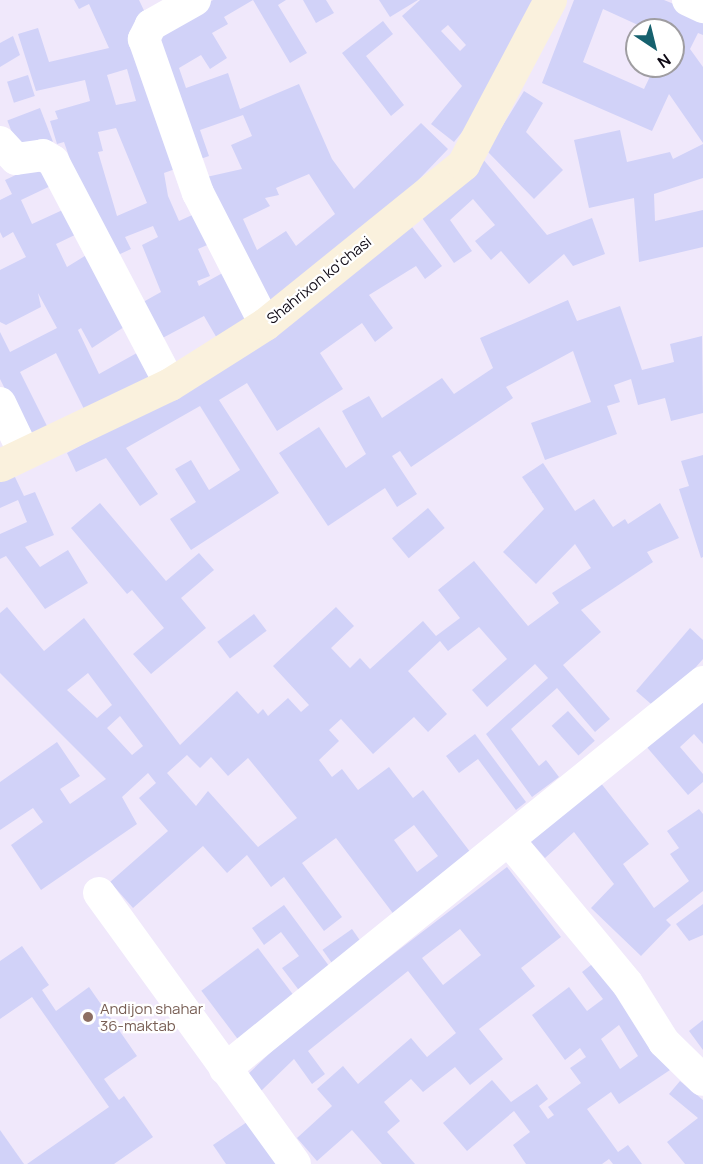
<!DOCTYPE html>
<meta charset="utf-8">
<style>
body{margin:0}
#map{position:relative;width:703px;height:1164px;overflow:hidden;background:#f0e8fb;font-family:Manrope,sans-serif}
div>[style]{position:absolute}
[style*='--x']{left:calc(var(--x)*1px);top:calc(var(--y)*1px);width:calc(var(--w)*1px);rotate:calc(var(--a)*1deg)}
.building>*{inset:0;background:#d1d2f8;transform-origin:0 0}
.street>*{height:32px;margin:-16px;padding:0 16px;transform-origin:16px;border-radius:16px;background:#fff}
.secondary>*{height:33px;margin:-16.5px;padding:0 16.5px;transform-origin:16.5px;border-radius:16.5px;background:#faf1dd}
.dots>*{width:16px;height:16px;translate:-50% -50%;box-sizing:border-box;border:3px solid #fff;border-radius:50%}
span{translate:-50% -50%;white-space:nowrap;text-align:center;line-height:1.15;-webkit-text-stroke:4.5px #fff;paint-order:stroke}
.street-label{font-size:15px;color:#0e0914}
.education-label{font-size:15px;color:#785e54}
.left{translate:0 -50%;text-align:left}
.north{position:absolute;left:625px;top:18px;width:60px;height:60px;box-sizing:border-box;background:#fff;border:2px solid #9f9da1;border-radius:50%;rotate:145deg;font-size:16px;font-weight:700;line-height:24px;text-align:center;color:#0e0914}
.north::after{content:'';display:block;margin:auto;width:21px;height:27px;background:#16616e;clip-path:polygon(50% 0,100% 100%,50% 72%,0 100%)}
</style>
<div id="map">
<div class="building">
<i style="clip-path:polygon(evenodd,74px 0,139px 0,149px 21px,178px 168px,164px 173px,168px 196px,179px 221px,201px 211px,214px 242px,198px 249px,210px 276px,197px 281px,199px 286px,228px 270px,256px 318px,218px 340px,204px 316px,155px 342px,136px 306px,161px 292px,142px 245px,158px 237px,153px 226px,125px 237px,131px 249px,105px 261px,64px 142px,57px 144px,50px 121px,58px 119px,55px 111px,90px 101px,85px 80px,36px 91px,18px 34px,38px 28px,49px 62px,109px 48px,89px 4px,79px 9px,74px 0,127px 69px,136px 101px,116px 105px,107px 75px,127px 69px,74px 0,116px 128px,147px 203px,117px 216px,98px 152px,103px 151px,98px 132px,116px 128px)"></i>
<i style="clip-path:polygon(evenodd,213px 0,286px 0,278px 5px,307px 53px,290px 63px,253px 0,224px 17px,228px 24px,212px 33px,227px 58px,210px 69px,201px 55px,179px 68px,186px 88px,228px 73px,240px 109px,299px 84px,332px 159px,354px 189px,421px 123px,448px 149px,404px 195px,270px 307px,202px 178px,242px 169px,231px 145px,252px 136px,243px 115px,200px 130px,209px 156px,192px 162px,157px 37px,213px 0,309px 174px,335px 214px,296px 246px,286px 231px,257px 250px,243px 219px,270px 206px,265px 198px,279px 195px,276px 188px,309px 174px)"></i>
<i style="clip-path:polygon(303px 0,326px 0,334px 13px,316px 23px)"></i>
<i style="clip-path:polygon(379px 0,418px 0,390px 17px)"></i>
<i style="clip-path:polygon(evenodd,420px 0,538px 0,485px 104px,454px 142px,431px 124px,462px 86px,402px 16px,420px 0,448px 25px,466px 45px,460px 51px,441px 31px,448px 25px)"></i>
<i style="clip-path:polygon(evenodd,574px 0,664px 0,703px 16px,703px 35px,698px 33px,690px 49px,703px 67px,703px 143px,669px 94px,652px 131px,542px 83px,574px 0,603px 9px,649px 30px,673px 30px,673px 66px,655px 66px,644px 89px,583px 62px,603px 9px)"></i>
<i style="clip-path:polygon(383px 21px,393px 34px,366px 56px,404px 105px,391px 116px,342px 53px)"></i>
<i style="clip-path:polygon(13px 36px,20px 55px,0 67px,0 43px)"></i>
<i style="left:28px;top:75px;width:22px;height:22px;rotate:72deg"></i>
<i style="clip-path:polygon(524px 91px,543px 103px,526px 132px,563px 170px,534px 199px,487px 151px)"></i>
<i style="left:40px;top:108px;width:36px;height:35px;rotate:69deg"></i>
<i style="clip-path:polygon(620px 130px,627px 162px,670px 152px,673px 159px,703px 144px,703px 178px,654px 194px,655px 221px,703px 210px,703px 247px,639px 262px,634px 198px,589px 208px,574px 140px)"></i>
<i style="clip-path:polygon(482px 158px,547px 235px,592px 218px,605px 254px,573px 266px,564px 254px,529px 284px,501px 251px,491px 260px,475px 241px,495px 225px,473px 199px,450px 220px,472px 251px,454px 263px,420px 215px)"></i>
<i style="clip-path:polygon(48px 160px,59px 182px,21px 200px,32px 224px,67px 208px,79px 233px,56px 244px,67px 267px,88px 254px,124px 327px,92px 348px,81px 328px,78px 330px,99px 374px,144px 349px,157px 373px,85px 411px,56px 353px,20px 372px,48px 428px,29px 437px,0 379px,0 332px,10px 352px,57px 328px,38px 293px,41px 307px,6px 325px,0 322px,0 270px,26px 257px,13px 232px,3px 238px,0 232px,0 200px,12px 194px,5px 180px)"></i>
<i style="clip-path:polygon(412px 227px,442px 266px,425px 279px,416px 266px,369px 295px,393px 328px,375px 342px,362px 323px,320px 353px,343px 389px,277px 431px,247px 383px,219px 400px,279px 493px,191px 550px,170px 519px,196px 502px,175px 469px,191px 460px,209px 490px,240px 470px,200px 406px,126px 448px,158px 494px,140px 506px,106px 458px,76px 472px,67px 453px,188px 388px)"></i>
<i style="clip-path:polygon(568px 300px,577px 321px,620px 306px,642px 370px,674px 362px,670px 344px,702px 336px,703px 413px,671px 421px,665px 398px,638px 405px,631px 379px,614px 385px,620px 402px,607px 406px,617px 434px,545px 460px,531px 423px,591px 402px,573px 351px,506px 387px,513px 398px,411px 467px,400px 451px,392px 456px,417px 494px,397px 507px,385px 488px,328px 526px,279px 453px,319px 427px,346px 468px,366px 454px,342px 411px,369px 396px,382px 418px,442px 378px,454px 394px,493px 368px,480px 338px)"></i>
<i style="clip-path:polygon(703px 455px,703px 557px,701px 558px,679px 489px,689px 486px,681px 461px)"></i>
<i style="clip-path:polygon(evenodd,543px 463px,575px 511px,594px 499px,613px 527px,625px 519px,628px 524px,660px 503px,679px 538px,647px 552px,653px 562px,581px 610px,601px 632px,563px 665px,610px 719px,595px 732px,557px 688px,511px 729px,539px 766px,546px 760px,559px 777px,532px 797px,486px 734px,548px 678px,535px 664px,487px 707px,472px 690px,507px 659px,479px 627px,448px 651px,440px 641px,408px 671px,447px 714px,428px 732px,414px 717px,373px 754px,341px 719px,329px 730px,339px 741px,319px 760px,332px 777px,342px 769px,358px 790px,389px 767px,413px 798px,423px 790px,477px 861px,398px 920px,336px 838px,302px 863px,342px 917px,324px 931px,284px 877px,271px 887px,247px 855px,227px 873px,203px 846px,133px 908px,110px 882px,168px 831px,139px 798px,156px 783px,148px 773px,122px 797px,137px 824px,41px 890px,11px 845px,43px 822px,33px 808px,0 830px,0 782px,57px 742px,80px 776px,60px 789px,70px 804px,106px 779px,0 673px,0 613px,7px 607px,44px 651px,84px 618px,180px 745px,237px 691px,258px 714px,263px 709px,268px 716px,288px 698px,301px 712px,309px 705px,273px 666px,336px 607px,354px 626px,331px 648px,350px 668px,360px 658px,370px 669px,423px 621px,436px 636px,460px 618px,438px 590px,474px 561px,528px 626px,559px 603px,552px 593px,591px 568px,575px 544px,536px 584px,503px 552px,544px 509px,522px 477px,543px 463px,88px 673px,112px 705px,97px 718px,67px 690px,88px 673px,543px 463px,120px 716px,143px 746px,132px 755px,107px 728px,120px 716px,543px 463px,187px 755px,200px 768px,211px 757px,228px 776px,248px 758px,297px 818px,258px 847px,208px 791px,196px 806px,167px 773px,187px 755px,543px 463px,414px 825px,438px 856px,417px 872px,394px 840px,414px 825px)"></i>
<i style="clip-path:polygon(14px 475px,24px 496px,35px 492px,54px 535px,25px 547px,40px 567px,68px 550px,88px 583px,45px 609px,6px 556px,0 559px,0 534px,27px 522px,18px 500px,0 508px,0 481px)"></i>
<i style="clip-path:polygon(100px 503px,166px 581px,199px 553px,214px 570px,181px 598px,206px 628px,151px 674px,133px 654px,164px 628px,132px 590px,127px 594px,71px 528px)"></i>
<i style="left:428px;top:508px;width:26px;height:47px;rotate:50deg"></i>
<i style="left:254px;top:614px;width:21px;height:46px;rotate:53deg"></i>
<i style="clip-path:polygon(690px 628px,703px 640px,703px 659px,658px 710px,636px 691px)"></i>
<i style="clip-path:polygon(703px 694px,703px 744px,694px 734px,680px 747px,703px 774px,703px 782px,688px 795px,645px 745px)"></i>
<i style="left:568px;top:711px;width:40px;height:22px;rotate:48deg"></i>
<i style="clip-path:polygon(475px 734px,526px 802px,516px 810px,478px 759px,459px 773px,446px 756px)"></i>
<i style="clip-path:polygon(600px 782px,649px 844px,623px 864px,654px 908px,689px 881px,670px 854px,679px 848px,667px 831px,699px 809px,703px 814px,703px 891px,666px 920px,671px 925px,641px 956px,591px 908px,614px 884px,574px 832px,545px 858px,530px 841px)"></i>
<i style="clip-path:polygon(evenodd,507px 867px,561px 937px,521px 968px,535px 986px,479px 1029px,503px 1059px,470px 1085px,455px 1067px,423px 1092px,411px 1079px,384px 1102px,400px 1121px,387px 1132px,415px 1164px,382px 1164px,352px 1130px,317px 1161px,297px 1138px,332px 1106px,317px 1089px,343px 1066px,358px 1084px,411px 1038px,427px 1057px,456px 1033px,408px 971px,308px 1051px,325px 1074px,312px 1084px,294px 1059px,261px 1091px,246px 1076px,293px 1031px,507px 867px,460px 929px,481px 955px,443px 985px,422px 958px,460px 929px)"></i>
<i style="clip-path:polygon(703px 904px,703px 935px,689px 941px,676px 924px)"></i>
<i style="clip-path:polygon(284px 905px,332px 970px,301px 993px,282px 968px,299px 956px,281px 932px,264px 945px,252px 928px)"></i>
<i style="left:352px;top:929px;width:21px;height:36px;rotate:55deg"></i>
<i style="clip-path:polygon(22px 946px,49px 985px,42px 990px,56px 1011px,89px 987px,137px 1056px,104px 1079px,119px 1100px,124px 1096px,153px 1137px,114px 1164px,27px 1164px,109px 1107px,32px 997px,0 1019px,0 961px)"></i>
<i style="left:258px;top:948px;width:61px;height:71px;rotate:53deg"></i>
<i style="clip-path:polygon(evenodd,600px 958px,673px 1068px,619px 1104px,611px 1092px,587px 1109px,618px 1152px,628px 1145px,642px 1164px,613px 1164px,609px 1159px,602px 1164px,526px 1164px,513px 1145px,530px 1132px,514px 1111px,467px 1151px,443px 1123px,492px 1080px,511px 1102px,537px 1084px,548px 1099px,539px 1106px,548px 1119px,554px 1115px,548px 1107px,581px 1083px,570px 1068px,586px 1057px,580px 1048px,565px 1060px,532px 1015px,569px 987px,587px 1011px,603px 999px,582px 972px,600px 958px,619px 1025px,638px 1056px,620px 1069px,601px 1039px,619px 1025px)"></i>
<i style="clip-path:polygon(703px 1020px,703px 1050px,689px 1031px)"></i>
<i style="clip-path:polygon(680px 1081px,703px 1100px,703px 1164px,685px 1164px,667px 1142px,698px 1118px,669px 1094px)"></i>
<i style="clip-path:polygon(250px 1120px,280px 1164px,226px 1164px,213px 1145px)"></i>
<i style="clip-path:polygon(0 1130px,24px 1164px,0 1164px)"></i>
</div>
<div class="street">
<i style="--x:195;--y:0;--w:51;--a:150.4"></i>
<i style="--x:151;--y:25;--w:16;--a:117"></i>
<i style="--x:144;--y:39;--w:163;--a:70.7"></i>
<i style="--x:198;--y:193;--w:147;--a:62.9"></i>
<i style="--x:688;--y:0;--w:17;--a:25"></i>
<i style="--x:0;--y:142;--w:23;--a:47"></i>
<i style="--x:16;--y:159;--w:27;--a:-8"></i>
<i style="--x:43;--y:155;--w:12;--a:31"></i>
<i style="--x:53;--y:161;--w:252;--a:62.3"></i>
<i style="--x:0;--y:403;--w:55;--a:64.4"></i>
<i style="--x:511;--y:843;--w:182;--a:50.4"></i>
<i style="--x:627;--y:983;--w:70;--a:57.9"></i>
<i style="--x:664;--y:1042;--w:54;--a:44.3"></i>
<i style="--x:99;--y:893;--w:334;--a:54.1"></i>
<i style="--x:225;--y:1069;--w:615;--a:-38.99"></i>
</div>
<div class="secondary">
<i style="--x:0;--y:465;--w:188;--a:-25.5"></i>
<i style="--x:170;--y:384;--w:112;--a:-32.3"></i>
<i style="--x:265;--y:324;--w:255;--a:-38.9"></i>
<i style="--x:463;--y:164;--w:186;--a:-62.1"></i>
</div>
<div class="dots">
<i style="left:88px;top:1017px;background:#8d6e63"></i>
</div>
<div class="street-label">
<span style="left:319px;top:280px;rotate:-39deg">Shahrixon koʻchasi</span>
</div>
<div class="education-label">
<span class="left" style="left:100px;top:1017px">Andijon shahar<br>36-maktab</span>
</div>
<div class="north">N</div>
</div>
